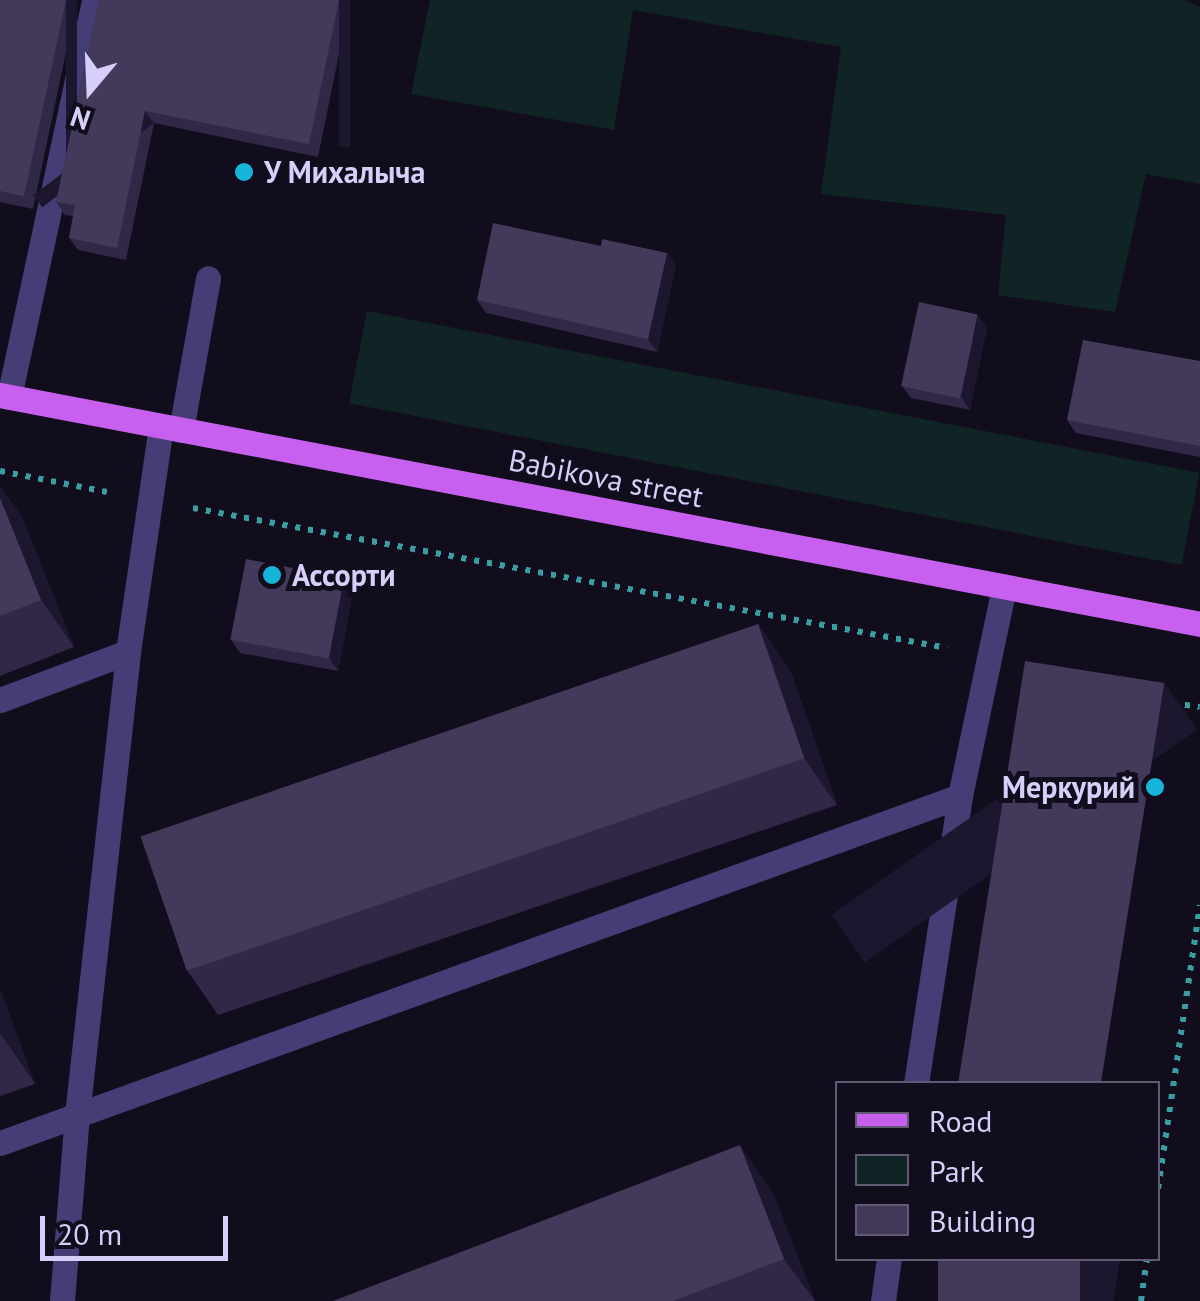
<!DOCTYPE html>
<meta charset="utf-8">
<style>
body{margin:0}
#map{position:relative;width:1200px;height:1301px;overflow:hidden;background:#110d1c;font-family:"PT Sans",sans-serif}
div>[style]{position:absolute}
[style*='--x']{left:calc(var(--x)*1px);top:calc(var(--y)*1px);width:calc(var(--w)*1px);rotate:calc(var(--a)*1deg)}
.green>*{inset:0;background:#112425;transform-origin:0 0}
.path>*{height:6px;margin-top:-3px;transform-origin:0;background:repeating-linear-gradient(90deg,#399ea2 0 5px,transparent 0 13px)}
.minor>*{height:25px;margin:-12.5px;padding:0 12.5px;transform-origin:12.5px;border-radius:12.5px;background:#453d76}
.major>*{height:25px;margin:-12.5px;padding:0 12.5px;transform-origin:12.5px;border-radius:12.5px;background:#c760ee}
.wall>*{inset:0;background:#312848}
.shaded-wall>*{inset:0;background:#1d162f;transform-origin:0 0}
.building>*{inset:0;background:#433a5b;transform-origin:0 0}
.dots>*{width:28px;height:28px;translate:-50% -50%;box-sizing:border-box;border:5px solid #110d1c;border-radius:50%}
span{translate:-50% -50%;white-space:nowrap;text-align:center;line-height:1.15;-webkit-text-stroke:10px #110d1c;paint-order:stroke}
.poi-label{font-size:30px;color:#d7cefa;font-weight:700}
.left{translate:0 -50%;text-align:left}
.right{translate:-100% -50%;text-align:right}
.street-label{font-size:30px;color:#d7cefa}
.legend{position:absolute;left:835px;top:1081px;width:325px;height:180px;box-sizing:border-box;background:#110d1c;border:2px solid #605a75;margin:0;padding:12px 18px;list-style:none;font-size:30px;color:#d7cefa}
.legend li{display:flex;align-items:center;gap:20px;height:50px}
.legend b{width:50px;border:2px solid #605a75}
.north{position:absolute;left:40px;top:40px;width:100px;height:100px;-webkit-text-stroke:8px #110d1c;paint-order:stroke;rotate:199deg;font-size:28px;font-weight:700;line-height:40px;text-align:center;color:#d7cefa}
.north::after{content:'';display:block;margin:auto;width:35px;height:45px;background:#d7cefa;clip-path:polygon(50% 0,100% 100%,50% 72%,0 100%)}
.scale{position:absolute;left:40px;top:1216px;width:188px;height:45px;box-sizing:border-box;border:5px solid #d7cefa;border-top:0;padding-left:12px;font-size:30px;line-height:35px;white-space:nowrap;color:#d7cefa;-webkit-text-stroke:8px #110d1c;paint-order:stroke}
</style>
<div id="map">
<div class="green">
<i style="clip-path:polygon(430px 0,1185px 0,1200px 7px,1200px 184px,1146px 174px,1115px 312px,998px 295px,1006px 215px,821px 194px,841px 47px,633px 10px,614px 130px,411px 94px)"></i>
<i style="left:367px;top:311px;width:848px;height:94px;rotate:11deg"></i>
</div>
<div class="path">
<i style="--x:0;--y:471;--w:109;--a:11.1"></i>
<i style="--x:193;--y:508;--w:767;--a:10.52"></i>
<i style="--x:1172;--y:703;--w:28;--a:8"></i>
<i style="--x:1158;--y:1189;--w:287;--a:-81.6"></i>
<i style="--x:1141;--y:1301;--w:43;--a:-82.1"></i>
</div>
<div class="minor">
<i style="--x:9;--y:397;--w:406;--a:-77.9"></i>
<i style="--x:181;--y:430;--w:154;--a:-79.9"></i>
<i style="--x:0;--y:700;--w:137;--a:-20.6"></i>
<i style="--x:128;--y:652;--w:228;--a:-81.7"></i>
<i style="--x:916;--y:1084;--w:291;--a:-81.3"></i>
<i style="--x:0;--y:1143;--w:1021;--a:-19.87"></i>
<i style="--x:960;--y:796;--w:214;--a:-78.1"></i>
<i style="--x:62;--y:1301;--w:187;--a:-85.4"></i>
<i style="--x:77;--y:1115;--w:466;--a:-83.7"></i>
<i style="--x:883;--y:1301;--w:43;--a:-82.1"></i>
</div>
<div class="major">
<i style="--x:0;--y:395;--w:1222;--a:10.8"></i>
</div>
<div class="wall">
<i style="clip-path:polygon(0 0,77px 0,33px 209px,0 202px)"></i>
<i style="clip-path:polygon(99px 0,350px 0,318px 157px,154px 123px,126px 260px,78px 250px,69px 238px,73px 216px,65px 215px,56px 202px)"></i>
<i style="clip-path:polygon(601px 246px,667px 253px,676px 265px,657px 352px,486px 313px,477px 300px)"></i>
<i style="clip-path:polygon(987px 327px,970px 410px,911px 398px,902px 386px)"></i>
<i style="clip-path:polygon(1200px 361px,1200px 457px,1076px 433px,1067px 420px)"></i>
<i style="clip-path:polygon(0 486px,22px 517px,74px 647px,0 676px)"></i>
<i style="clip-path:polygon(353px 591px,338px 671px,240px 653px,231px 640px)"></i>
<i style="clip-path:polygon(758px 624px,791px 672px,837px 805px,218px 1015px,185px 967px)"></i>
<i style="clip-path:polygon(0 989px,35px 1084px,0 1096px)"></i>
<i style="clip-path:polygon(773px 1193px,815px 1301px,333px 1301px)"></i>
</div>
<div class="shaded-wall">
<i style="left:66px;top:0;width:11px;height:200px"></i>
<i style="left:339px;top:0;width:11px;height:147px"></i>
<i style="left:145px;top:111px;width:15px;height:140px;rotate:53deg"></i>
<i style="clip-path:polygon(667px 253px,676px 265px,657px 352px,648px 339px)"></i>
<i style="clip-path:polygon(978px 315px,987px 327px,970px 410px,961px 397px)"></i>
<i style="clip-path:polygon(0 486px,22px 517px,74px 647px,41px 600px,0 498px)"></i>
<i style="clip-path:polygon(344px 578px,353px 591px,338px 671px,329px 658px)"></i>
<i style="clip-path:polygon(758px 624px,791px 672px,837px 805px,804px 758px)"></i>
<i style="left:1164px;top:682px;width:58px;height:406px;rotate:55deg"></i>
<i style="clip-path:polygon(0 989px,35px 1084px,0 1033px)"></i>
<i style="clip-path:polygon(740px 1145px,773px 1193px,815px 1301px,784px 1259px)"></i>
<i style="clip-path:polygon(1080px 1258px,1120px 1258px,1114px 1301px,1074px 1301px)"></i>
</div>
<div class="building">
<i style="clip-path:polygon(0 0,66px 0,24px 196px,0 191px)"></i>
<i style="clip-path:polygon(99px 0,339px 0,309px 144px,145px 111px,117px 248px,69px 238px,75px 205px,56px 202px)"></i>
<i style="clip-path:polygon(493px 223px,601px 246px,602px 239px,667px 253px,648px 339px,477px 300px)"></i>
<i style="left:919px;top:302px;width:60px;height:86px;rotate:12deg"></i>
<i style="clip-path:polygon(1083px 340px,1200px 361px,1200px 446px,1067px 420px)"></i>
<i style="clip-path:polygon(0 498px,41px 600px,0 616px)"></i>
<i style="left:246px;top:559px;width:100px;height:82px;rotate:11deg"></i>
<i style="left:758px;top:624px;width:142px;height:653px;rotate:71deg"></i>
<i style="left:1025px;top:661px;width:141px;height:428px;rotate:9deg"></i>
<i style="clip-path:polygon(740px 1145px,784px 1259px,673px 1301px,333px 1301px)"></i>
<i style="left:938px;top:1258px;width:142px;height:43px"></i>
</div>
<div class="dots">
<i style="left:244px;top:172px;background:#18b5db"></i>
<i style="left:272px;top:575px;background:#18b5db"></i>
<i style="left:1155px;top:787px;background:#18b5db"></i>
</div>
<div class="poi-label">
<span class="left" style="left:264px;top:172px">У Михалыча</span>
<span class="left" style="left:292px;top:575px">Ассорти</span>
<span class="right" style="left:1135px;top:787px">Меркурий</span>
</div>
<div class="street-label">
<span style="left:606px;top:478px;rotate:11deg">Babikova street</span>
</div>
<ul class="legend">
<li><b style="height:12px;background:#c760ee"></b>Road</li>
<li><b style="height:28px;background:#112425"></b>Park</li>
<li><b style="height:28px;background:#433a5b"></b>Building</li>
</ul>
<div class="north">N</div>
<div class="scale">20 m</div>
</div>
